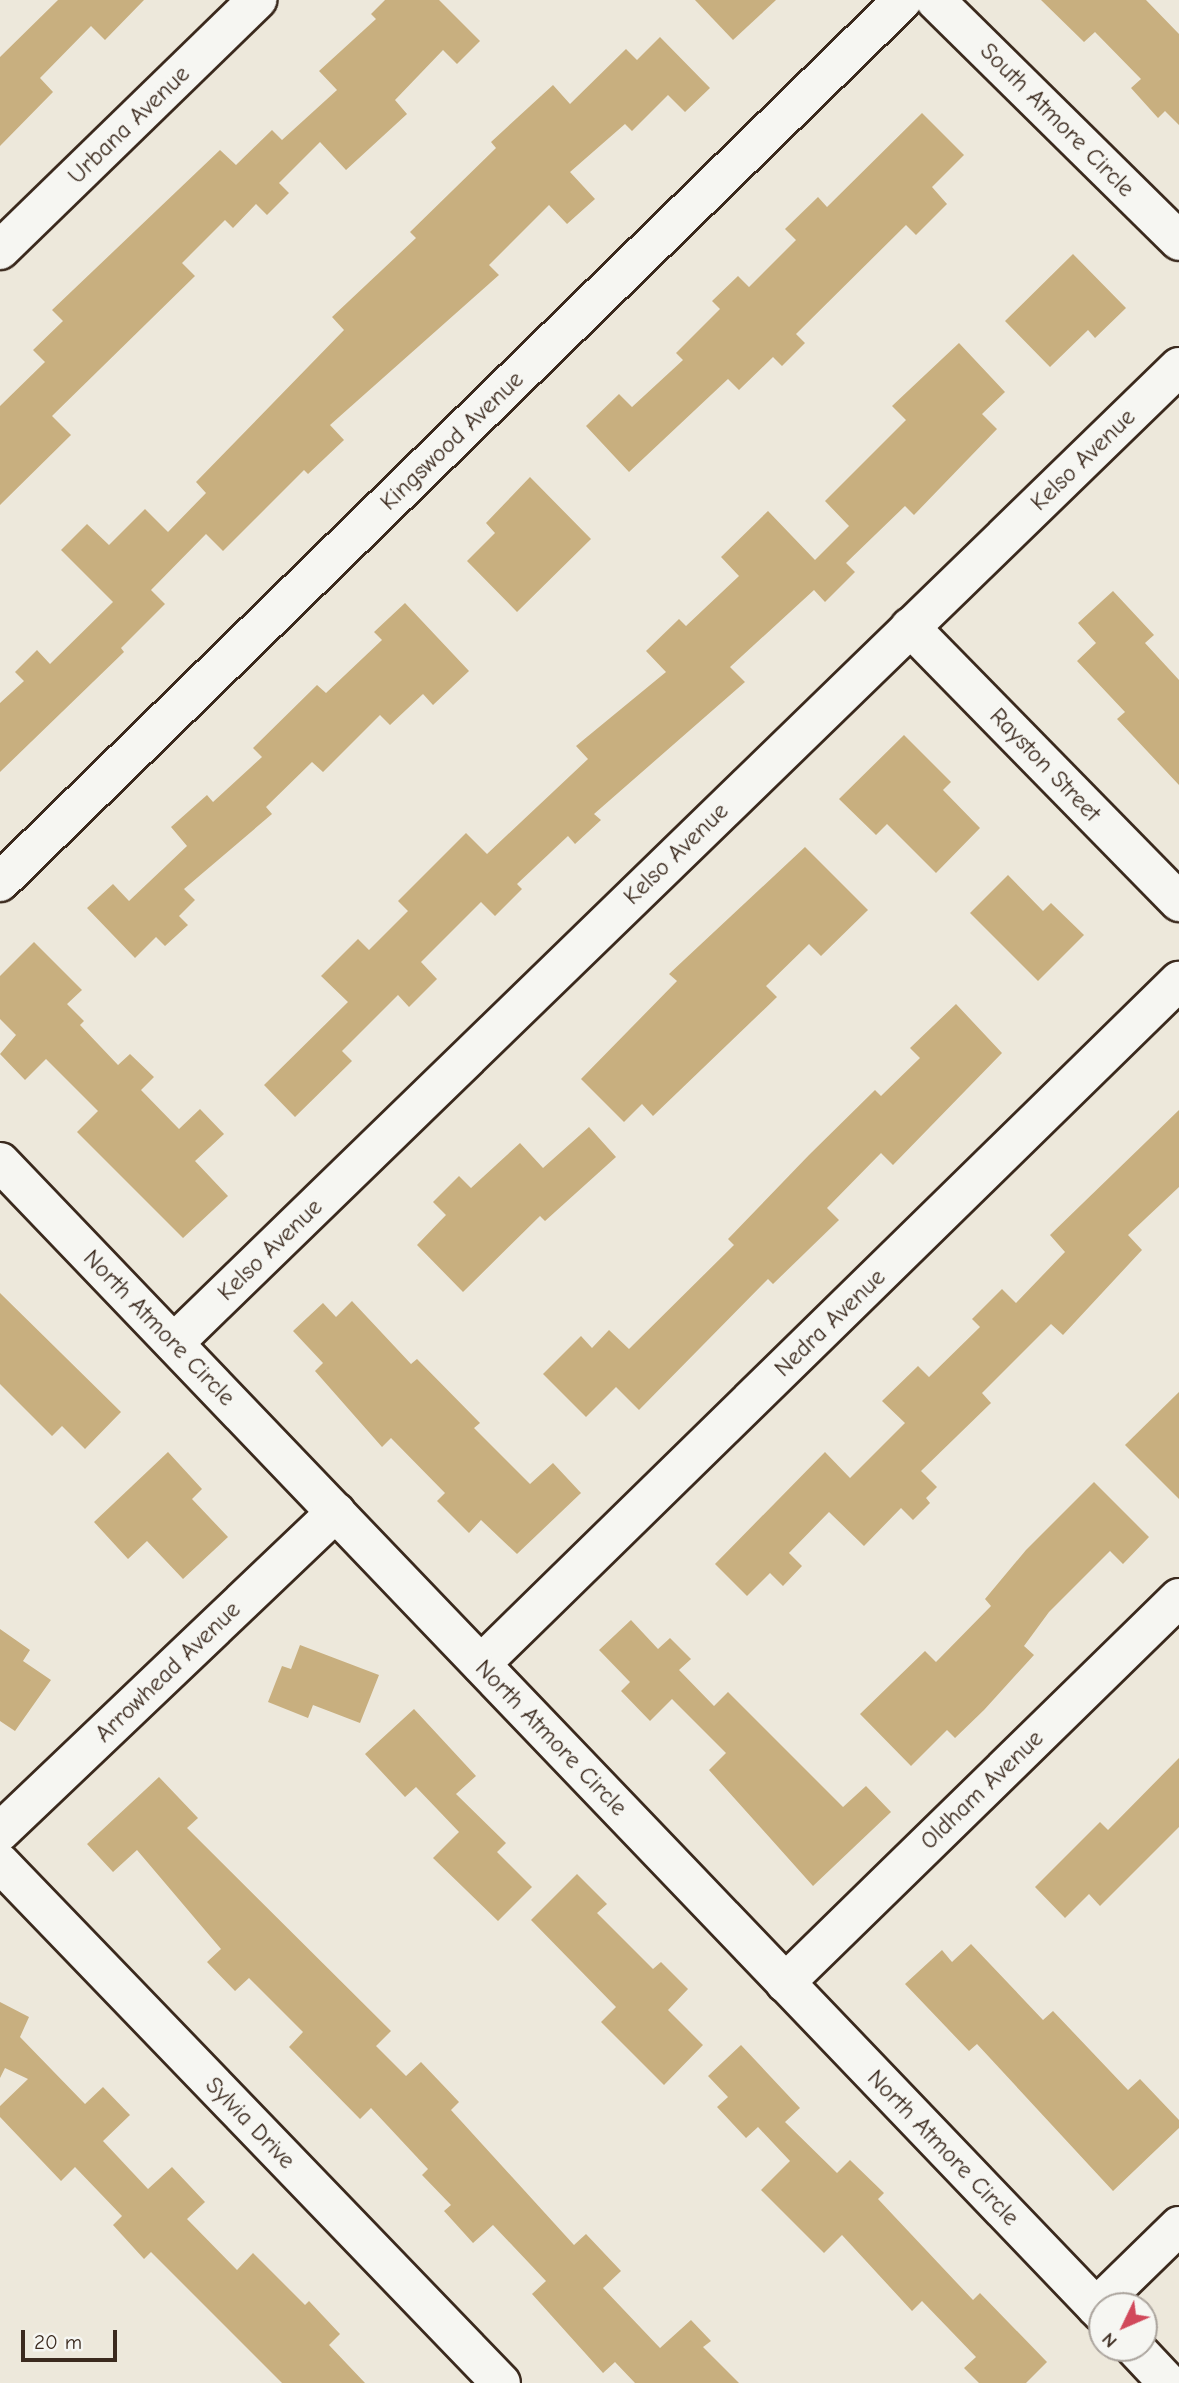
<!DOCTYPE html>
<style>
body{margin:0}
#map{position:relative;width:1179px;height:2383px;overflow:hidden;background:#ede8db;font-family:"Comic Neue",sans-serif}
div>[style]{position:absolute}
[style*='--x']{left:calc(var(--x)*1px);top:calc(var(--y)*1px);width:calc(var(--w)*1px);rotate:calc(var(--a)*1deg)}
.building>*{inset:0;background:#c8af7f}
.roads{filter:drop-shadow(2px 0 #3b2a1e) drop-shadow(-2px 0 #3b2a1e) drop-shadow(0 2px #3b2a1e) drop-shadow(0 -2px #3b2a1e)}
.minor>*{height:38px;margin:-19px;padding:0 19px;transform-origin:19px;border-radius:19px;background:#f6f6f2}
span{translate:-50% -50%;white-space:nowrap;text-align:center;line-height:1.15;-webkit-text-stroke:7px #f6f6f2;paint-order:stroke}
.street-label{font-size:24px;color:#3b2a1e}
.north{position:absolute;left:1088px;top:2292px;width:70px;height:70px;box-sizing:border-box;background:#f6f6f2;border:2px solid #aba49d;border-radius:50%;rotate:226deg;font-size:19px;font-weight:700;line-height:28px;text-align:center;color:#3b2a1e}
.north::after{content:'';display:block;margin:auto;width:24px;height:32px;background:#d1495b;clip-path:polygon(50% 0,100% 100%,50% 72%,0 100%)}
.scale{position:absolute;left:21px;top:2330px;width:96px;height:32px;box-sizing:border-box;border:4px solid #3b2a1e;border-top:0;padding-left:9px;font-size:21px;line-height:24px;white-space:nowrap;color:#3b2a1e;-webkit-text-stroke:5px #f6f6f2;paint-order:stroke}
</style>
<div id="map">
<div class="building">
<i style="clip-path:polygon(58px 0,144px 0,105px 40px,91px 26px,40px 78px,53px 92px,0 146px,0 57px)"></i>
<i style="clip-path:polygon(385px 0,439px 0,480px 41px,457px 64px,443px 50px,395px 100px,407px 114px,346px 170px,320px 142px,279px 183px,289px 193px,267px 215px,256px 204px,233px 228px,225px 220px,182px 263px,195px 276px,52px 416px,71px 435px,0 505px,0 406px,45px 362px,33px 350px,63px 321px,52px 310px,220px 150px,236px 165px,272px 130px,282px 140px,337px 90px,319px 71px,376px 19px,371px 14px)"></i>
<i style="clip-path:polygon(695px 0,776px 0,733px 40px)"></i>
<i style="clip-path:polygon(1041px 0,1146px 0,1179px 34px,1179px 125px,1165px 111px,1158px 118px,1131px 88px,1141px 79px,1095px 32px,1084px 42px)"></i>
<i style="clip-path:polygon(660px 37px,710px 88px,685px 112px,668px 95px,632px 131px,625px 124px,570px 172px,595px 199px,567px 224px,549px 205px,489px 265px,499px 275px,330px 425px,344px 440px,308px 474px,304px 470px,223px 551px,206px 534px,151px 590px,165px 604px,121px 648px,124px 652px,0 772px,0 703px,24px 681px,15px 672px,37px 650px,50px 664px,113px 602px,61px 550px,87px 524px,109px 545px,145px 509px,168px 532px,206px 493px,196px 482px,344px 330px,332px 317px,416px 238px,410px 232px,496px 148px,491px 142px,553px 85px,570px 104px,626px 49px,637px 60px)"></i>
<i style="clip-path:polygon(922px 113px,964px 155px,932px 187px,947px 204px,916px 235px,906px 225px,796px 334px,805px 343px,782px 366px,773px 357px,739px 390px,728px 379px,629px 472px,586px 426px,619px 394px,632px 407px,683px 360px,676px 353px,720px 309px,712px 301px,738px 276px,749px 287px,796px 240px,785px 229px,818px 197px,827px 207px)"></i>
<i style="clip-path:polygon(1073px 254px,1126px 308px,1095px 338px,1088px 330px,1050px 367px,1005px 321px)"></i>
<i style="clip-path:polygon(959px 343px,1005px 392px,982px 414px,997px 429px,914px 515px,905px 506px,846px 563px,855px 572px,825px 602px,814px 590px,730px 667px,745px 682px,594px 814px,601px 820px,575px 844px,568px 836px,517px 884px,522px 889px,495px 916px,481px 902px,421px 962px,437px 979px,409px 1007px,398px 995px,342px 1051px,352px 1061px,295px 1117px,264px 1085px,348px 1002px,321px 976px,358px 939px,369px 950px,408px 911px,398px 901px,466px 833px,487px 854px,588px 759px,576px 746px,666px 672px,646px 651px,679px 619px,686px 626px,739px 576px,721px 557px,768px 511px,815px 560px,849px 526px,825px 501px,906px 420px,892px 406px)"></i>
<i style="clip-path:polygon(530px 477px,591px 539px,517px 612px,467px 561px,495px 533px,486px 523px)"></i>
<i style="clip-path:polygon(1113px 591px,1154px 635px,1145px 643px,1179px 680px,1179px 785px,1117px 719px,1125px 712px,1077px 661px,1096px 643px,1078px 623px)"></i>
<i style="clip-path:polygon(405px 603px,469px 671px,433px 705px,423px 694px,390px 725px,380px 715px,323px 772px,312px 762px,266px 807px,272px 814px,184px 889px,195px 900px,179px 916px,188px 925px,165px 946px,156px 937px,135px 958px,87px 908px,113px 884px,129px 901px,187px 846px,171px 827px,207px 795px,213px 802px,262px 757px,253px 748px,317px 685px,326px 693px,382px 640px,374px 632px)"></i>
<i style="clip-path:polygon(904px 735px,951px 782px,943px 790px,980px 828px,936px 873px,887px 824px,876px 835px,839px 799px)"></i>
<i style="clip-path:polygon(805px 847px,868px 910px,821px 956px,809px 944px,766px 986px,777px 997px,653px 1116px,642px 1104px,624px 1122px,581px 1079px,677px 981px,669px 974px)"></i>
<i style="clip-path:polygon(1008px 875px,1043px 911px,1051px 903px,1084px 935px,1038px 981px,970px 913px)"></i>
<i style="clip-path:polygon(34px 942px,82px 990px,67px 1004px,84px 1021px,80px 1025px,118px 1065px,130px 1054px,154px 1077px,141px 1090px,179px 1129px,200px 1109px,224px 1134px,195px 1161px,228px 1196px,183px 1238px,77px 1132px,98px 1111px,46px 1059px,25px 1080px,0 1054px,16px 1035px,0 1019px,0 976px)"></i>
<i style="clip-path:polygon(956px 1004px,1002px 1053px,893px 1165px,881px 1153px,827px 1208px,839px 1220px,773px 1284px,768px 1279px,639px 1410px,616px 1387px,586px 1417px,543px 1374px,581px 1336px,592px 1348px,609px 1330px,629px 1349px,734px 1245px,728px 1239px,809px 1155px,875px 1090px,881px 1096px,920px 1058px,910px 1048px)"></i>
<i style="clip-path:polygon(1179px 1110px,1179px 1187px,1128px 1235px,1142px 1250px,1063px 1335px,1051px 1324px,982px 1393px,991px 1403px,921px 1471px,937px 1487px,926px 1498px,930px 1503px,913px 1520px,901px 1508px,864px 1546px,829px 1512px,789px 1553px,802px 1566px,783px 1586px,770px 1573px,747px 1596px,715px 1564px,825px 1452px,850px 1478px,905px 1423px,882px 1401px,918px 1366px,929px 1377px,980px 1327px,972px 1319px,1002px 1289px,1016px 1303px,1065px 1252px,1050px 1235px)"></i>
<i style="clip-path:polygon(589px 1127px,616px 1157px,545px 1221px,540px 1216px,463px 1292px,417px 1245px,446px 1215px,433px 1202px,459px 1176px,471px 1188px,520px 1143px,543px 1168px)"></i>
<i style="clip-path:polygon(0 1293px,121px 1412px,85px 1449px,62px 1426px,52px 1436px,0 1384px)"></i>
<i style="clip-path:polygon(352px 1301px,411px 1364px,417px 1359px,480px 1423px,474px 1428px,530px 1484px,553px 1463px,581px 1493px,517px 1554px,481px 1520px,469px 1533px,437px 1501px,445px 1493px,391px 1438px,382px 1447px,315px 1371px,323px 1363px,293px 1331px,323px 1303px,336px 1317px)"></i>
<i style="clip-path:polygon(1179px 1392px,1179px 1499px,1125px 1445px)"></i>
<i style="clip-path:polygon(168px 1452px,202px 1489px,192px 1499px,228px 1537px,183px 1579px,147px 1541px,128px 1559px,94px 1522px)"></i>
<i style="clip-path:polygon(1094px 1482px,1149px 1537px,1123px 1564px,1110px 1551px,1049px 1612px,1024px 1646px,1034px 1655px,984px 1710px,955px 1738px,947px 1730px,911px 1766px,860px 1714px,925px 1651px,936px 1662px,991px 1606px,985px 1599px,1026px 1550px)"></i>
<i style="clip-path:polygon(631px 1620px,658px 1649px,670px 1638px,691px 1659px,679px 1670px,714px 1706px,728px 1692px,843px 1807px,866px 1786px,891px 1812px,813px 1886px,709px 1770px,726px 1753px,672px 1699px,650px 1721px,621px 1691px,630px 1682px,599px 1650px)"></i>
<i style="clip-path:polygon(0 1629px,30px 1650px,23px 1661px,51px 1680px,15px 1731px,0 1721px)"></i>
<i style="clip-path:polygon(300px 1645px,379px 1675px,360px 1723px,313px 1705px,308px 1718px,268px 1702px,282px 1666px,291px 1669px)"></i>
<i style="clip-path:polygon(414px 1709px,476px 1776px,456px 1794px,506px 1843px,497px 1852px,532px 1887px,498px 1921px,433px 1858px,459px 1832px,416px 1787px,405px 1797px,365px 1754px)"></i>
<i style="clip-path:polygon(1179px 1758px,1179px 1827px,1100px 1906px,1089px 1894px,1065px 1918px,1035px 1887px,1100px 1822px,1108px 1830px)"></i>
<i style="clip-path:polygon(159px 1777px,198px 1818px,187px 1828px,391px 2031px,376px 2046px,406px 2076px,421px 2062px,459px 2102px,451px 2110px,574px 2245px,586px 2234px,621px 2271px,603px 2288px,660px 2348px,691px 2320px,711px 2341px,703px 2347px,739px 2383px,635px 2383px,615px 2362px,603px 2373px,532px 2294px,546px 2281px,493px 2225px,473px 2243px,444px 2211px,451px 2205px,422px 2175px,428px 2169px,371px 2108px,360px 2119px,289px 2047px,303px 2032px,249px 1978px,235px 1991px,207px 1962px,221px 1949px,137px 1850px,113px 1872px,87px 1844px)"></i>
<i style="clip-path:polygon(577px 1874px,607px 1904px,597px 1913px,653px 1969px,661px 1962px,688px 1989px,668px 2010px,703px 2045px,664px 2085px,601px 2022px,616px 2007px,531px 1920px)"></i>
<i style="clip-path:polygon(971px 1944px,1043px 2020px,1053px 2011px,1128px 2090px,1140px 2079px,1179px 2120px,1179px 2128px,1113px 2191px,977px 2044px,969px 2051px,905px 1984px,942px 1950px,952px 1962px)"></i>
<i style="clip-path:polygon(0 2002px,29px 2017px,20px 2037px,85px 2104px,103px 2087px,130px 2115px,103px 2141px,148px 2189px,172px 2167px,205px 2202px,187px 2219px,237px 2270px,253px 2253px,305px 2305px,309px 2301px,340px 2334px,329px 2345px,365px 2383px,282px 2383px,151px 2252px,144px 2259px,113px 2225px,122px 2216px,75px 2167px,61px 2181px,0 2117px,0 2106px,28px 2079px,5px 2068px,0 2078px)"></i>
<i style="clip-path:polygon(741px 2045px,800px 2108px,785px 2122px,837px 2173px,850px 2160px,884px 2193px,878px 2199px,973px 2300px,980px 2293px,1047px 2362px,1026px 2383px,979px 2383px,964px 2368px,976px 2357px,922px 2301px,912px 2311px,842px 2235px,824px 2253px,761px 2190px,790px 2161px,758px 2127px,746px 2138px,717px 2107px,728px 2097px,708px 2076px)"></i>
</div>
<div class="roads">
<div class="minor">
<i style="--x:935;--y:0;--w:343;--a:44.6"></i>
<i style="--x:0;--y:250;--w:359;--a:-44.2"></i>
<i style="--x:910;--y:627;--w:385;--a:45.6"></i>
<i style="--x:0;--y:882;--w:1262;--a:-44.33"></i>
<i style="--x:0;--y:1162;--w:1593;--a:46.25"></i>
<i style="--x:174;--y:1343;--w:1401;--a:-44.16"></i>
<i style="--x:481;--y:1664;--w:977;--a:-44.38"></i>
<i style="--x:0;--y:1832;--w:464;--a:-43.6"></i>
<i style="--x:0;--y:1863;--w:722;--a:46.07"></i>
<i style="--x:785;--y:1983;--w:551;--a:-44.34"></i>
<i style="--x:1096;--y:2307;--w:116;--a:-44.3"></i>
<i style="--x:1135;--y:2348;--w:48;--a:46.7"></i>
</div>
</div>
<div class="street-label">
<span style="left:1057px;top:120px;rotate:45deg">South Atmore Circle</span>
<span style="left:129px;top:125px;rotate:-44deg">Urbana Avenue</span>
<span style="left:452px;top:441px;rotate:-44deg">Kingswood Avenue</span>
<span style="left:1083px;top:460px;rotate:-44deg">Kelso Avenue</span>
<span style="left:1045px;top:765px;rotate:46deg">Rayston Street</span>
<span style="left:676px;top:854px;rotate:-44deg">Kelso Avenue</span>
<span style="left:270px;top:1250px;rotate:-44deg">Kelso Avenue</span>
<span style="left:830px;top:1323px;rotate:-44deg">Nedra Avenue</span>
<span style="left:159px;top:1328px;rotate:46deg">North Atmore Circle</span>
<span style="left:168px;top:1672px;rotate:-44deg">Arrowhead Avenue</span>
<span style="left:551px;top:1738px;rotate:46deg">North Atmore Circle</span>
<span style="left:982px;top:1790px;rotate:-44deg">Oldham Avenue</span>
<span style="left:250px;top:2123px;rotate:46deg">Sylvia Drive</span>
<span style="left:943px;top:2148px;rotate:46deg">North Atmore Circle</span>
</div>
<div class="north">N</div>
<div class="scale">20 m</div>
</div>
